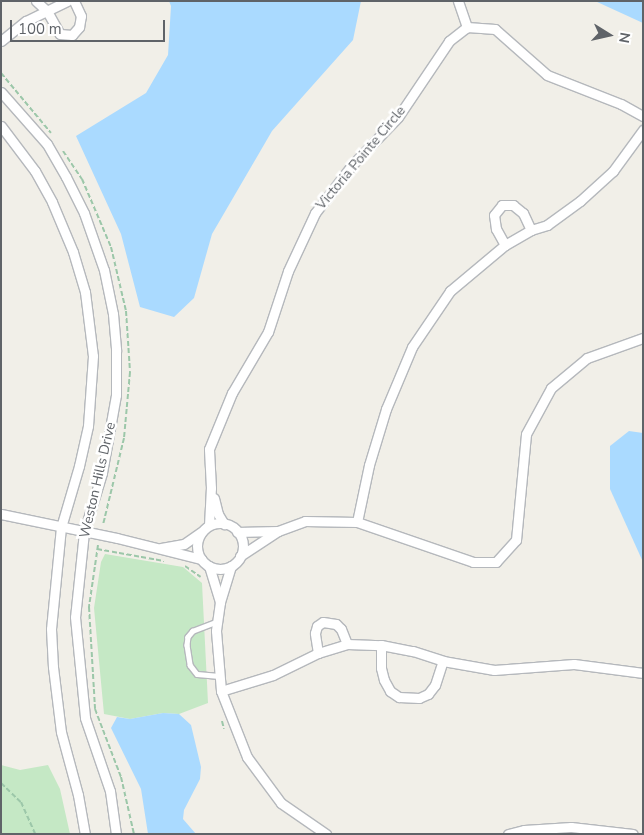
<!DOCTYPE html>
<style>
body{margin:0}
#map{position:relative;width:644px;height:835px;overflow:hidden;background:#f1efe8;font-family:"Nunito Sans",sans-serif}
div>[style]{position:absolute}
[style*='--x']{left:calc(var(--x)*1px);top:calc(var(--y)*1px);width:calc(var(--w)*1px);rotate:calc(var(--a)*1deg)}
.green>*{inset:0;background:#c5e8c5}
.water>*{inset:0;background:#aadaff}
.path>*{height:2px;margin-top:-1px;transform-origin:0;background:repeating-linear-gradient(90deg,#9cc7a9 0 5px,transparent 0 7.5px)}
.roads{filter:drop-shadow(1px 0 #b5b8bc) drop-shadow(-1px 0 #b5b8bc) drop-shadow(0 1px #b5b8bc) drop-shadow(0 -1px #b5b8bc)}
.service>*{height:4.5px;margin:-2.25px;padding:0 2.25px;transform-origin:2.25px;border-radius:2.25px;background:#fff}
.minor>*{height:9px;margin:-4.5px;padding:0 4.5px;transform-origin:4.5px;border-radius:4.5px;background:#fff}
.minor>.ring{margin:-4.5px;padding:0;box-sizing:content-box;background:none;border:9px solid #fff;border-radius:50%}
span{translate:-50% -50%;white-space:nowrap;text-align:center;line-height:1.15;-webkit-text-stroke:5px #fff;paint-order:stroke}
.street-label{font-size:14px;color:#5f6368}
.frame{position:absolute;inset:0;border:2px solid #5f6368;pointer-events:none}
.north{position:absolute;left:584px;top:10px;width:50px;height:50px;-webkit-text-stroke:4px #fff;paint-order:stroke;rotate:100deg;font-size:14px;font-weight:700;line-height:20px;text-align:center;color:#5f6368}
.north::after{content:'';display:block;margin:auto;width:18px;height:22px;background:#5f6368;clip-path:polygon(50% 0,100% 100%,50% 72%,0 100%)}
.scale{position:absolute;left:10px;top:20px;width:155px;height:22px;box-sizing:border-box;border:2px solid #5f6368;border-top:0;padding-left:6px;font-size:15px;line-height:18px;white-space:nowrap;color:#5f6368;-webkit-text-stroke:4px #fff;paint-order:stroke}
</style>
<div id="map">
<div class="green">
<i style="clip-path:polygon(105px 554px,183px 567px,202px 583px,208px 703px,179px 714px,163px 713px,130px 719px,104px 714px,94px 608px,101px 562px)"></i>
<i style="clip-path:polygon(1px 765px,20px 770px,48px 765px,60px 789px,70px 834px,1px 834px)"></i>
</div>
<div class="water">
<i style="clip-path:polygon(169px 1px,361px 1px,353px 40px,272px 131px,212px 234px,194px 298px,174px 317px,140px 307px,121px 234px,76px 136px,146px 93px,168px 55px,171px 6px)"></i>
<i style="clip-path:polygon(595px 1px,643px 1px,643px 23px)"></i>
<i style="clip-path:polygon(629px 431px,643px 433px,643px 562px,610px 489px,610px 446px)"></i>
<i style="clip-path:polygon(163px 713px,179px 714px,191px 725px,201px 767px,200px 779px,184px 810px,183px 819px,196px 834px,148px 834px,141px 789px,111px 728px,117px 717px,130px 719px)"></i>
</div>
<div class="path">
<i style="--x:1;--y:73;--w:78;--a:50.2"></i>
<i style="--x:63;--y:151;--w:34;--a:56"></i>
<i style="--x:82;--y:179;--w:74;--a:66.9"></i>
<i style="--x:111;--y:247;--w:66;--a:76.8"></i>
<i style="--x:126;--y:311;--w:61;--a:86.2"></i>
<i style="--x:130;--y:372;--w:66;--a:95.2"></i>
<i style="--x:124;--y:438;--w:89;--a:103.6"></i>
<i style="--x:98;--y:545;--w:63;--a:98.3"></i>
<i style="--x:89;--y:607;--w:102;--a:86.6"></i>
<i style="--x:95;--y:709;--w:73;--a:69.1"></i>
<i style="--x:121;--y:777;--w:58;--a:77.2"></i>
<i style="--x:97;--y:549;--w:68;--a:10.2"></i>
<i style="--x:185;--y:566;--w:19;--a:35"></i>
<i style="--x:222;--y:721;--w:8;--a:76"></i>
<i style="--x:1;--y:783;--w:28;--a:44"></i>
<i style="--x:21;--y:802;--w:35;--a:66"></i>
</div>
<div class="roads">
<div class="service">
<i style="--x:217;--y:622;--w:26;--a:159"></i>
<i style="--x:193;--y:631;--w:8;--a:130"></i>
<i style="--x:188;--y:637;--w:8;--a:97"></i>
<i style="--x:187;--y:645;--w:20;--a:81"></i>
<i style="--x:190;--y:665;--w:11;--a:52"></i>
<i style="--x:197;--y:674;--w:22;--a:5"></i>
</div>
<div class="minor">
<i style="--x:36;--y:1;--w:15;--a:42"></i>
<i style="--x:47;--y:11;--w:26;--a:61"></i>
<i style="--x:60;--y:34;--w:12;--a:5"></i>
<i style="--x:72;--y:35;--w:11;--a:-49"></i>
<i style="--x:79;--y:27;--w:11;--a:-80"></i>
<i style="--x:81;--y:16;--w:17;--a:-115"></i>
<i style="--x:458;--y:1;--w:28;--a:71"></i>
<i style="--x:1;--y:41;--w:32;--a:-39"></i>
<i style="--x:26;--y:21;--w:46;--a:-26"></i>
<i style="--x:1;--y:92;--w:69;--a:48.5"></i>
<i style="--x:47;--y:144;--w:38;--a:60"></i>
<i style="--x:66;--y:177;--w:40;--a:63.4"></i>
<i style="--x:84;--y:213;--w:60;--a:70.7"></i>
<i style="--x:104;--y:270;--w:45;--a:78.4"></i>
<i style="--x:113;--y:314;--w:37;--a:85"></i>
<i style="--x:116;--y:351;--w:44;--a:90"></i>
<i style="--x:116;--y:395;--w:79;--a:100.2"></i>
<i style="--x:102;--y:473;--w:62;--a:107"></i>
<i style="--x:84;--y:532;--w:85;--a:96"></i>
<i style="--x:75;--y:617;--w:101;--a:84.3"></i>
<i style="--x:85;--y:718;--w:77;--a:71.1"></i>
<i style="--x:110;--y:791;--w:43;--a:82.1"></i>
<i style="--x:1;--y:126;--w:56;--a:52.9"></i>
<i style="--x:35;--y:171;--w:35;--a:61"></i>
<i style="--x:52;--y:202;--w:54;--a:67.2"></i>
<i style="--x:73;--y:252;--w:42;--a:73.3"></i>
<i style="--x:85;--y:292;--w:64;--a:82.9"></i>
<i style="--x:93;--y:356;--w:70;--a:94.1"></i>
<i style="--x:88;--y:426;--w:41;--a:102.7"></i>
<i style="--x:79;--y:466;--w:64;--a:106.4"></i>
<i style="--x:61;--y:527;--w:102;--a:95.6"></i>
<i style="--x:51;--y:629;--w:38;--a:87"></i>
<i style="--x:53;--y:667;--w:65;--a:83"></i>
<i style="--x:61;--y:732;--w:65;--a:74.9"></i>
<i style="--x:78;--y:795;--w:40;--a:80"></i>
<i style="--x:505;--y:245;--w:18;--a:-119"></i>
<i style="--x:496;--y:229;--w:14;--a:-98"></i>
<i style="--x:494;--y:215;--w:13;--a:-51"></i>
<i style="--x:502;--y:205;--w:11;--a:0"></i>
<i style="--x:513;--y:205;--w:13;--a:39"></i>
<i style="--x:523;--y:213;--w:19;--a:65"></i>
<i style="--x:214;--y:498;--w:16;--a:76"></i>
<i style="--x:218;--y:514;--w:12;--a:59"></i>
<i style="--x:1;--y:514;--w:118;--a:11.7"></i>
<i style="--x:117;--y:538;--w:87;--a:14"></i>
<i style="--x:357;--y:522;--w:58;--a:-78.1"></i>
<i style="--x:369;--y:465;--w:59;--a:-73.1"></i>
<i style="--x:386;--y:409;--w:67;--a:-67.2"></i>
<i style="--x:412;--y:347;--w:68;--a:-55.8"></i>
<i style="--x:450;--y:291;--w:72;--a:-39.9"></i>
<i style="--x:505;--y:245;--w:30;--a:-30"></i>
<i style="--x:531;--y:230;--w:17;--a:-17"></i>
<i style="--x:547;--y:225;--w:41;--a:-36"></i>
<i style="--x:580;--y:201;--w:45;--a:-42.3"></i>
<i style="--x:613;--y:171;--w:51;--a:-53.8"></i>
<i class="ring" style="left:197px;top:523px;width:37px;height:37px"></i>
<i style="--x:209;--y:525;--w:37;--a:-87"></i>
<i style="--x:211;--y:488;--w:39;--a:-93"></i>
<i style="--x:209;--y:449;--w:61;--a:-67.7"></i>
<i style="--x:232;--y:393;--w:71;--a:-59.5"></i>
<i style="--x:268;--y:332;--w:64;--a:-71.8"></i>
<i style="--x:288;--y:271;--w:64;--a:-65"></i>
<i style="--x:315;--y:213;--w:61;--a:-52.4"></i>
<i style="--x:352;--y:165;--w:66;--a:-46.2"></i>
<i style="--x:398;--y:117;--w:92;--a:-56.1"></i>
<i style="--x:449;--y:41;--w:23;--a:-38"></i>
<i style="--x:467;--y:27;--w:28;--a:4"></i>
<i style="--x:495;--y:29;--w:69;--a:41.5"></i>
<i style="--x:547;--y:75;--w:79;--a:21.4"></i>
<i style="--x:621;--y:104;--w:25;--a:29"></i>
<i style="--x:237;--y:532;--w:41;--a:-1.4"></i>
<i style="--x:161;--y:548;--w:23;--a:-10"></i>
<i style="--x:184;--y:544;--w:21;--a:-35"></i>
<i style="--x:240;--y:556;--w:45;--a:-33.3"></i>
<i style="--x:278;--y:531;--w:29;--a:-20"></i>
<i style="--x:305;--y:521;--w:52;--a:1.1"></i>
<i style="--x:357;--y:522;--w:123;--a:19"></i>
<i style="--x:473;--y:562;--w:23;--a:0"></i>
<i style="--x:496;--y:562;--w:30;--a:-48"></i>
<i style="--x:516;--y:540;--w:106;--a:-84.6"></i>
<i style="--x:526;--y:434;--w:52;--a:-61.5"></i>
<i style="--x:551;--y:388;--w:47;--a:-39.8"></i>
<i style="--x:587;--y:358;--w:59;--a:-19.7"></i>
<i style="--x:209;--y:566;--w:38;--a:73"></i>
<i style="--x:231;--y:566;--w:38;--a:107"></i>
<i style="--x:220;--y:602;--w:29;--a:98"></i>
<i style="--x:216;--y:631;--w:60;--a:85.2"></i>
<i style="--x:221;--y:691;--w:71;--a:68.5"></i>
<i style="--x:247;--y:757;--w:57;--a:53.5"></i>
<i style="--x:281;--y:803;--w:55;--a:34.6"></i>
<i style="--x:381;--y:645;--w:23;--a:90"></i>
<i style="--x:381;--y:668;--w:12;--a:76"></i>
<i style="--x:384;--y:680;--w:13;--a:61"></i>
<i style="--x:390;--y:691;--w:11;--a:34"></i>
<i style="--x:399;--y:697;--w:20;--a:3"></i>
<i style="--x:419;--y:698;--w:10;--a:-24"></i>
<i style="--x:428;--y:694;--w:11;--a:-52"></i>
<i style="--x:435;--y:685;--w:25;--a:-72"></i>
<i style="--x:318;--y:653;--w:20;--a:-99"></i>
<i style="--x:315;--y:633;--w:7;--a:-74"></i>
<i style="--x:317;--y:626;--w:7;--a:-34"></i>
<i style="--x:323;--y:622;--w:13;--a:9"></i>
<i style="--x:336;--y:624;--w:7;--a:45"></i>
<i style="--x:341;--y:629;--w:16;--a:68"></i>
<i style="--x:221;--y:691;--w:54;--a:-17.1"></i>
<i style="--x:273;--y:675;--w:50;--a:-26.1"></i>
<i style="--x:318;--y:653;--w:30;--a:-17"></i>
<i style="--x:347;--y:644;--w:34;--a:2"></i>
<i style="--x:381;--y:645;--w:33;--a:11"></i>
<i style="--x:413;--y:651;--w:32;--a:18"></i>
<i style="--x:443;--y:661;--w:52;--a:10"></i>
<i style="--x:494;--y:670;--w:80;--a:-4.3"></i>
<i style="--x:574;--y:664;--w:70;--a:7.4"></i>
<i style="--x:508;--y:834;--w:16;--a:-14"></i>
<i style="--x:524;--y:830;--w:47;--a:-3.7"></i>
<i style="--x:571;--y:827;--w:62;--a:6.4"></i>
</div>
</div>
<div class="street-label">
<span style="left:361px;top:158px;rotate:-50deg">Victoria Pointe Circle</span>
<span style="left:98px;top:480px;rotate:-77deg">Weston Hills Drive</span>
</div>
<div class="frame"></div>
<div class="north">N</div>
<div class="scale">100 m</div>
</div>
